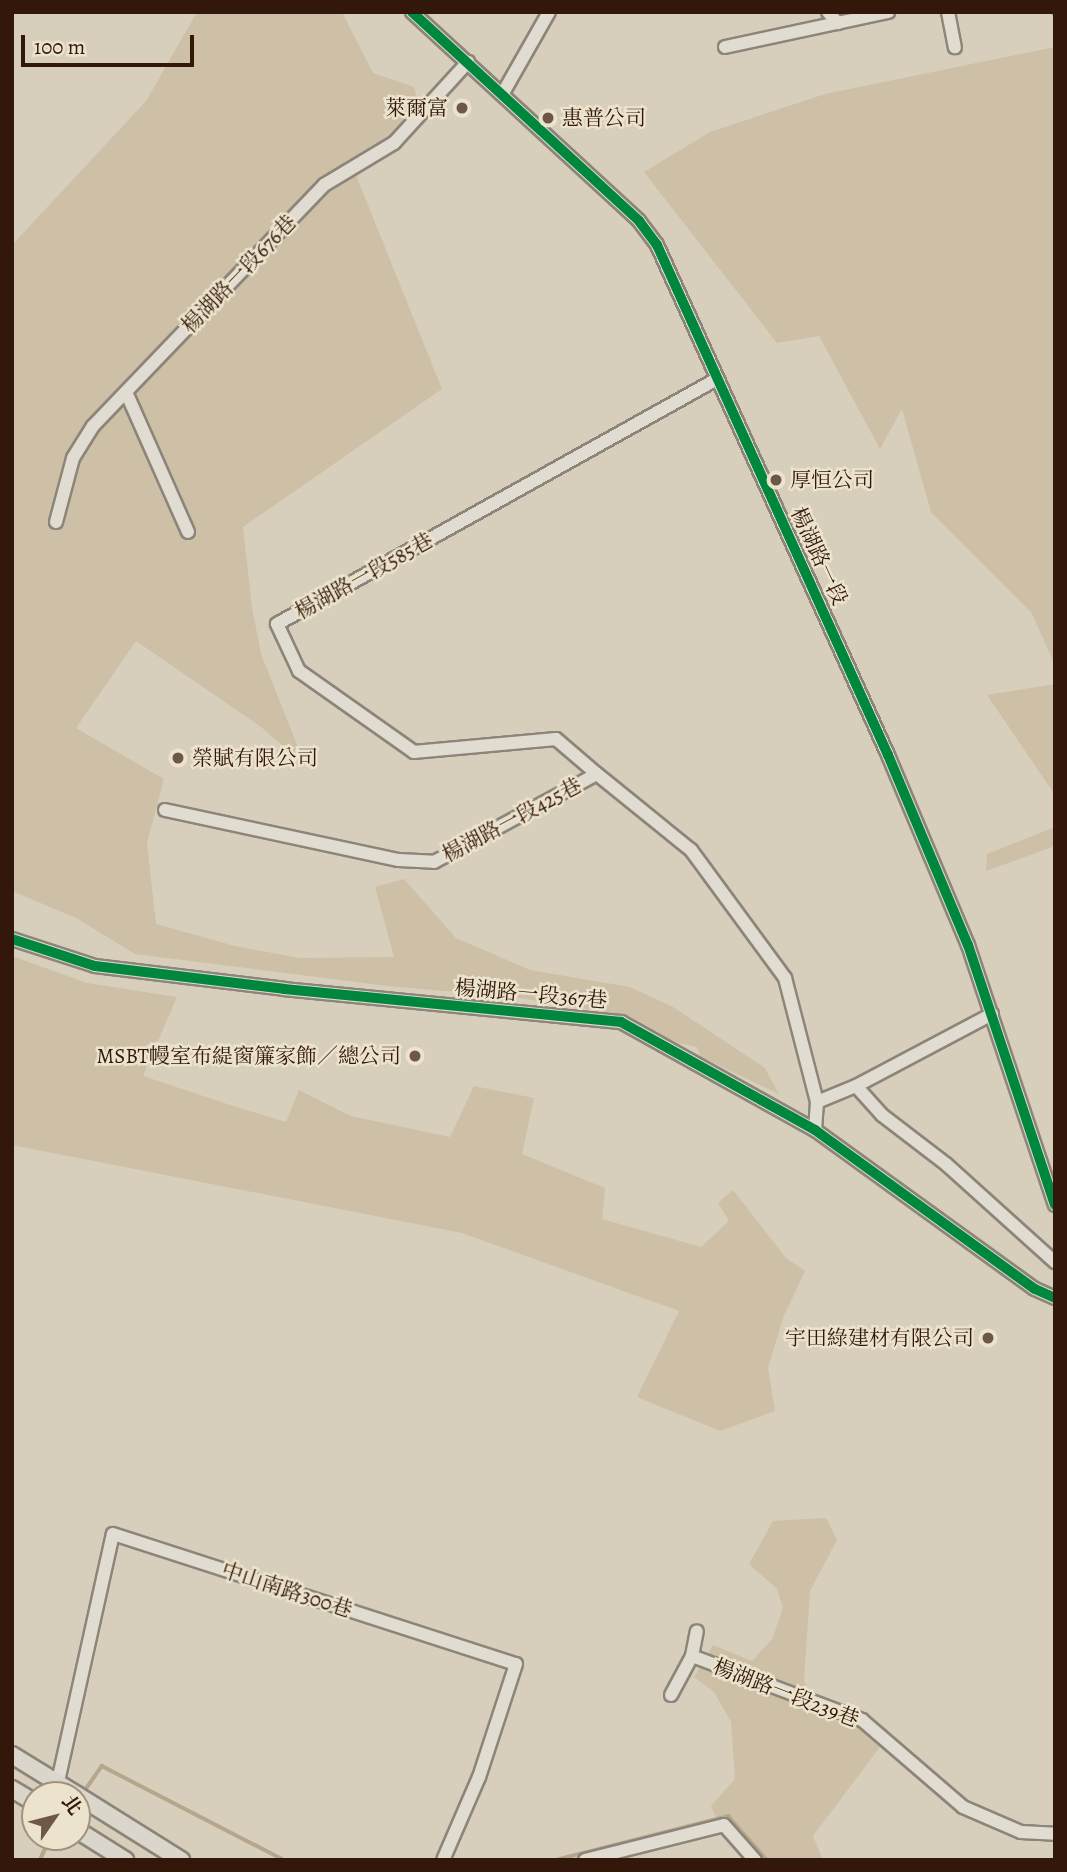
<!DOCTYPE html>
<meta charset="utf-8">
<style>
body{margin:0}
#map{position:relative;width:1067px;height:1872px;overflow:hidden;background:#d7cfbc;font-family:Alegreya,"Noto Serif TC",serif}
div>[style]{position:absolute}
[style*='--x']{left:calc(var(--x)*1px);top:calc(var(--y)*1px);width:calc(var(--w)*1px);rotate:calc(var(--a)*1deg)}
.green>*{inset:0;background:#cdc0a7}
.stream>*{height:3.5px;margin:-1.75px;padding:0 1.75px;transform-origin:1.75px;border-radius:1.75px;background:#b5a68c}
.roads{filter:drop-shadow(2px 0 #8d8579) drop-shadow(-2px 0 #8d8579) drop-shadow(0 2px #8d8579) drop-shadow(0 -2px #8d8579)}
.minor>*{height:12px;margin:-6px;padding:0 6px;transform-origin:6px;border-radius:6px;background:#e0dcd2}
.major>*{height:16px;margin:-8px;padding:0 8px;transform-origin:8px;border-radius:8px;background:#dad6cb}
.cycleway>*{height:10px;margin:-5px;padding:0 5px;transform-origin:5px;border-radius:5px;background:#00873e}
.dots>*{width:19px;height:19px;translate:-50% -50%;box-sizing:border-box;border:4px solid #ece3cc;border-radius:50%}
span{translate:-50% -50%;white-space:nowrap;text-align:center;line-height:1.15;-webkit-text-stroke:5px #ece3cc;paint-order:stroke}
.poi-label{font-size:21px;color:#33170a}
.right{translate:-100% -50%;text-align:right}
.left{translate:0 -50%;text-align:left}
.street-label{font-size:21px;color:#33170a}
.frame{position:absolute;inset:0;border:14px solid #33170a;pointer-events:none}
.north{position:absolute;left:21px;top:1781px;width:70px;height:70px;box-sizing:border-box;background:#ece3cc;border:2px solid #a2917e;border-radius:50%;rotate:55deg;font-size:19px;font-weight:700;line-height:28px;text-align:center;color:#33170a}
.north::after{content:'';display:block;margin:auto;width:24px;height:32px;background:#6c5748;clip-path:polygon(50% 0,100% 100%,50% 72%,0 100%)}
.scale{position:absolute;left:21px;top:35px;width:173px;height:32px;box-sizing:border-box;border:4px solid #33170a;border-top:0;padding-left:9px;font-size:21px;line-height:24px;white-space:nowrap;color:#33170a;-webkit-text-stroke:5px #ece3cc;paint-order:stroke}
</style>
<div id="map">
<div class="green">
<i style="clip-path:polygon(197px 12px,342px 12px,373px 73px,414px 87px,420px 109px,354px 170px,442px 389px,243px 527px,252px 607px,261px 654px,305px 765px,261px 727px,136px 641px,76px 728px,164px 779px,147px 843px,156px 924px,235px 946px,300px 958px,394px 957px,375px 887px,404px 879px,456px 938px,530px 970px,630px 987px,673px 1007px,765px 1068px,779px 1094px,701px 1057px,697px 1047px,678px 1043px,617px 1014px,513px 997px,387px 986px,135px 954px,76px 918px,12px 891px,12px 245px,146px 101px)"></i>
<i style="clip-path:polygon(1055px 47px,1055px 665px,1031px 612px,931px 512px,902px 409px,880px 449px,819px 336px,777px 343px,644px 172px,710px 132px,825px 94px)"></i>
<i style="clip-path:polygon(1055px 684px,1055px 795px,987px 695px)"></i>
<i style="clip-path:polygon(1055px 827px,1055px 846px,986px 871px,987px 854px)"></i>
<i style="clip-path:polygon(12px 956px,87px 983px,177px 997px,143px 1076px,227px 1104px,286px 1122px,299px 1090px,351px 1116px,450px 1137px,474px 1086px,534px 1098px,522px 1154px,605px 1188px,602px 1219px,701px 1247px,729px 1221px,718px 1203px,733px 1190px,786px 1258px,805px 1271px,783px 1318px,768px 1368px,775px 1411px,720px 1431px,637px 1397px,679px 1311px,462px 1233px,12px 1145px)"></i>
<i style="clip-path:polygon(826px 1518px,837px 1540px,810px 1591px,804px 1681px,822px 1716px,859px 1728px,880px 1747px,813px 1836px,823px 1860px,743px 1860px,726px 1839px,711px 1806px,735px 1779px,731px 1722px,714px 1692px,694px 1677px,713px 1645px,752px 1661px,772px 1639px,783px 1608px,777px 1589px,749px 1564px,773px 1521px)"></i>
</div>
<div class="stream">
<i style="--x:1052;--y:12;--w:4;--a:45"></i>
<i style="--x:83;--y:1793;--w:33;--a:-55"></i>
<i style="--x:102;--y:1766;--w:205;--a:27.3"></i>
<i style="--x:40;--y:1860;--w:22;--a:-66"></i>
<i style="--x:556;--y:1860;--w:178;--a:-14.3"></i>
<i style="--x:728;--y:1816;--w:59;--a:48.4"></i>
</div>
<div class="roads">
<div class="minor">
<i style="--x:412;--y:12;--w:309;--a:42.6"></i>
<i style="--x:639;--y:221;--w:30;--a:53"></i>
<i style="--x:657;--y:245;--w:560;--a:65.63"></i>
<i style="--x:888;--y:755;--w:206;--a:67.2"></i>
<i style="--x:968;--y:945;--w:274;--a:71.5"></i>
<i style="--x:828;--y:12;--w:15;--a:48"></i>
<i style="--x:948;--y:12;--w:36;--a:79"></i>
<i style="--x:725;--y:47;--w:167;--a:-12.1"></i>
<i style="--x:503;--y:93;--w:93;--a:-60.4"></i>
<i style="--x:126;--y:392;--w:153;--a:66.1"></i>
<i style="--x:56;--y:522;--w:66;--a:-75.1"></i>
<i style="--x:73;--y:458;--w:38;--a:-58"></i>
<i style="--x:93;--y:426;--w:334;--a:-46.2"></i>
<i style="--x:324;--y:185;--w:82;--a:-31"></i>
<i style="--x:394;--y:143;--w:110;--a:-47.6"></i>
<i style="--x:597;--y:774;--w:54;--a:-139.5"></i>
<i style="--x:556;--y:739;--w:143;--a:174.8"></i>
<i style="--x:414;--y:752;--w:141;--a:-144.8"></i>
<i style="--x:299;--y:671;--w:52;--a:-115.1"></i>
<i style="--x:277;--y:624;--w:504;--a:-29.11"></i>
<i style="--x:165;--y:810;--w:239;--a:12.1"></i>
<i style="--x:399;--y:860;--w:35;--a:3"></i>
<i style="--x:434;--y:862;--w:185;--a:-28.4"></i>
<i style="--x:597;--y:774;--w:121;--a:39"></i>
<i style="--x:691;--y:850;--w:159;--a:53.7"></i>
<i style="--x:785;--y:978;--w:128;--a:75.5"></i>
<i style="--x:817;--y:1102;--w:28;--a:94"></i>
<i style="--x:12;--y:939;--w:87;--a:18"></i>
<i style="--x:95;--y:966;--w:190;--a:6.9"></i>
<i style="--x:284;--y:989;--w:339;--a:5.6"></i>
<i style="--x:621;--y:1022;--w:222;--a:29.1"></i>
<i style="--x:815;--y:1130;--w:271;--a:35.9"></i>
<i style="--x:1035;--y:1289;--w:22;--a:24"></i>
<i style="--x:856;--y:1086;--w:39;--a:48"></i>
<i style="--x:882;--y:1115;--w:81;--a:37.4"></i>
<i style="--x:946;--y:1164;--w:147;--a:42"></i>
<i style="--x:817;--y:1102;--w:42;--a:-22.3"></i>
<i style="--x:856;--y:1086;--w:154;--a:-27.9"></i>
<i style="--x:692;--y:1656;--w:182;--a:20.6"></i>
<i style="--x:862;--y:1720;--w:133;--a:40.7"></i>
<i style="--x:963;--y:1807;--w:63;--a:23.3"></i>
<i style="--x:1021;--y:1832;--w:34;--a:3"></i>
<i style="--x:671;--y:1695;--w:44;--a:-61.7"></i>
<i style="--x:692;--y:1656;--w:25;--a:-79"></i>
<i style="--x:55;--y:1795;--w:267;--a:-77.5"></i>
<i style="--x:113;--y:1534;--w:423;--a:17.9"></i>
<i style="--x:516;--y:1664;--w:119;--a:108.1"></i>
<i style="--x:479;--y:1777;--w:90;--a:113.4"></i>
<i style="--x:585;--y:1860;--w:143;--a:-14.1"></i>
<i style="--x:724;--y:1825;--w:47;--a:48.5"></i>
</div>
<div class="major">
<i style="--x:12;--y:1755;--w:76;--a:31.6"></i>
<i style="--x:12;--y:1789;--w:27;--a:31"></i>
<i style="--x:77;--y:1795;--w:123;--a:32"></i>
<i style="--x:77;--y:1830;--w:57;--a:32"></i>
</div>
</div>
<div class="cycleway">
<i style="--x:412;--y:12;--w:309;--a:42.6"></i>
<i style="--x:639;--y:221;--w:30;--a:53"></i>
<i style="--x:657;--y:245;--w:560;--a:65.63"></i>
<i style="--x:888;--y:755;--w:206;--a:67.2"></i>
<i style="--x:968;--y:945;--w:274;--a:71.5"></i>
<i style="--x:12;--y:939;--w:87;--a:18"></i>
<i style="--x:95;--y:966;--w:190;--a:6.9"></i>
<i style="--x:284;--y:989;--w:339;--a:5.6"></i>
<i style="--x:621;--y:1022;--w:222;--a:29.1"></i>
<i style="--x:815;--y:1130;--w:271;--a:35.9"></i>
<i style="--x:1035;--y:1289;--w:22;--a:24"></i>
</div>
<div class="dots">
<i style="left:462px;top:108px;background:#6c5748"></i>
<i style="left:548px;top:118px;background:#6c5748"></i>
<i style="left:776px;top:480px;background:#6c5748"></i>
<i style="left:178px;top:758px;background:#6c5748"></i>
<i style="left:415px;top:1056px;background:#6c5748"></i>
<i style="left:988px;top:1338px;background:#6c5748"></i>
</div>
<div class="poi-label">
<span class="right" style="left:448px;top:108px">萊爾富</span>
<span class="left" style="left:562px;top:118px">惠普公司</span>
<span class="left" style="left:790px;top:480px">厚恒公司</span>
<span class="left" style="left:192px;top:758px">榮賦有限公司</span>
<span class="right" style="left:401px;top:1056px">MSBT幔室布緹窗簾家飾／總公司</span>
<span class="right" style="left:974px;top:1338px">宇田綠建材有限公司</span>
</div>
<div class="street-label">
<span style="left:239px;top:274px;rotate:-46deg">楊湖路一段676巷</span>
<span style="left:819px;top:556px;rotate:65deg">楊湖路一段</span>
<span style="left:364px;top:576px;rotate:-29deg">楊湖路一段585巷</span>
<span style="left:512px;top:820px;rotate:-28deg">楊湖路一段425巷</span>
<span style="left:531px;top:994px;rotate:5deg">楊湖路一段367巷</span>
<span style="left:287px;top:1590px;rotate:18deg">中山南路300巷</span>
<span style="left:786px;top:1693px;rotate:21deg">楊湖路一段239巷</span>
</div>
<div class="frame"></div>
<div class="north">北</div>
<div class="scale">100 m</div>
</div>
